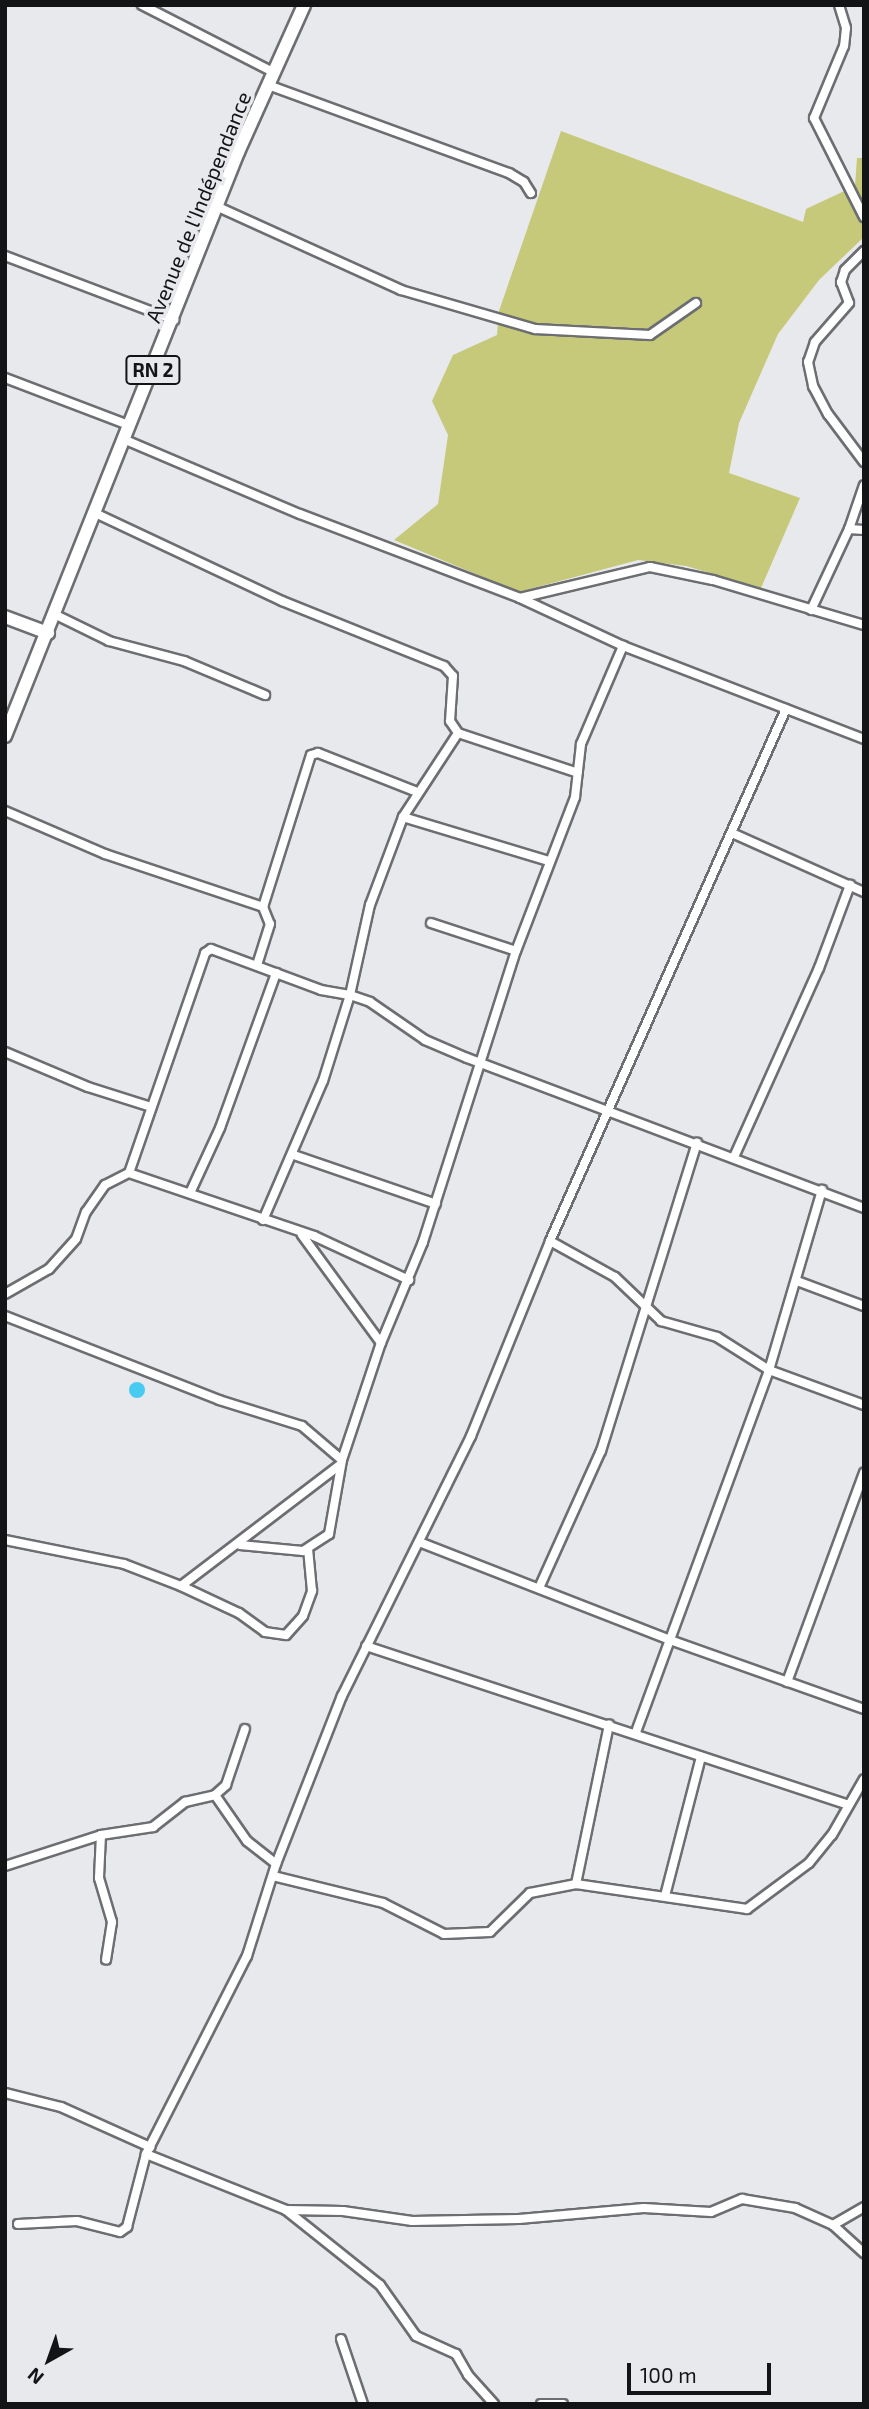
<!DOCTYPE html>
<meta charset="utf-8">
<style>
body{margin:0}
#map{position:relative;width:869px;height:2409px;overflow:hidden;background:#e8e9ed;font-family:"Exo 2",sans-serif}
div>[style]{position:absolute}
[style*='--x']{left:calc(var(--x)*1px);top:calc(var(--y)*1px);width:calc(var(--w)*1px);rotate:calc(var(--a)*1deg)}
.green>*{inset:0;background:#c6c979}
.water>*{inset:0;background:#47cbf0}
.round{border-radius:50%}
.roads{filter:drop-shadow(2px 0 #6c6e71) drop-shadow(-2px 0 #6c6e71) drop-shadow(0 2px #6c6e71) drop-shadow(0 -2px #6c6e71)}
.street>*{height:8px;margin:-4px;padding:0 4px;transform-origin:4px;border-radius:4px;background:#fff}
.secondary>*{height:12px;margin:-6px;padding:0 6px;transform-origin:6px;border-radius:6px;background:#fff}
.primary>*{height:12px;margin:-6px;padding:0 6px;transform-origin:6px;border-radius:6px;background:#fff}
span{translate:-50% -50%;white-space:nowrap;text-align:center;line-height:1.15;-webkit-text-stroke:7px #e8e9ed;paint-order:stroke}
.shield-label span{padding:2px 5px;background:#e8e9ed;border:2px solid;border-radius:5px;-webkit-text-stroke-width:0}
.shield-label{font-size:19px;color:#131415;font-weight:700}
.street-label{font-size:21px;color:#131415}
.frame{position:absolute;inset:0;border:7px solid #131415;pointer-events:none}
.north{position:absolute;left:14px;top:2325px;width:70px;height:70px;-webkit-text-stroke:5px #e8e9ed;paint-order:stroke;rotate:220deg;font-size:19px;font-weight:700;line-height:28px;text-align:center;color:#131415}
.north::after{content:'';display:block;margin:auto;width:24px;height:32px;background:#131415;clip-path:polygon(50% 0,100% 100%,50% 72%,0 100%)}
.scale{position:absolute;left:627px;top:2363px;width:144px;height:32px;box-sizing:border-box;border:4px solid #131415;border-top:0;padding-left:9px;font-size:21px;line-height:24px;white-space:nowrap;color:#131415;-webkit-text-stroke:5px #e8e9ed;paint-order:stroke}
</style>
<div id="map">
<div class="green">
<i style="clip-path:polygon(561px 131px,803px 222px,806px 209px,855px 186px,857px 158px,864px 158px,864px 237px,819px 280px,778px 334px,739px 423px,729px 473px,800px 498px,761px 588px,686px 566px,638px 560px,519px 592px,394px 540px,438px 504px,448px 435px,432px 401px,453px 355px,497px 335px,499px 311px)"></i>
</div>
<div class="water">
<i class="round" style="left:129px;top:1382px;width:16px;height:16px"></i>
</div>
<div class="roads">
<div class="street">
<i style="--x:142;--y:5;--w:147;--a:27.1"></i>
<i style="--x:839;--y:5;--w:24;--a:73"></i>
<i style="--x:846;--y:28;--w:18;--a:96"></i>
<i style="--x:844;--y:46;--w:78;--a:112.6"></i>
<i style="--x:814;--y:118;--w:111;--a:63.2"></i>
<i style="--x:268;--y:85;--w:257;--a:20.1"></i>
<i style="--x:509;--y:173;--w:17;--a:31"></i>
<i style="--x:524;--y:182;--w:13;--a:58"></i>
<i style="--x:216;--y:206;--w:203;--a:24.4"></i>
<i style="--x:401;--y:290;--w:140;--a:16.2"></i>
<i style="--x:535;--y:329;--w:115;--a:3"></i>
<i style="--x:650;--y:335;--w:56;--a:-34.8"></i>
<i style="--x:864;--y:251;--w:27;--a:135"></i>
<i style="--x:845;--y:270;--w:13;--a:108"></i>
<i style="--x:841;--y:282;--w:22;--a:69"></i>
<i style="--x:849;--y:303;--w:52;--a:131.1"></i>
<i style="--x:815;--y:342;--w:21;--a:109"></i>
<i style="--x:808;--y:362;--w:25;--a:78"></i>
<i style="--x:813;--y:386;--w:32;--a:62"></i>
<i style="--x:828;--y:414;--w:60;--a:53.1"></i>
<i style="--x:5;--y:256;--w:181;--a:20.7"></i>
<i style="--x:5;--y:378;--w:133;--a:20.8"></i>
<i style="--x:123;--y:439;--w:192;--a:23"></i>
<i style="--x:300;--y:514;--w:235;--a:20.9"></i>
<i style="--x:520;--y:598;--w:114;--a:25"></i>
<i style="--x:623;--y:646;--w:258;--a:21.1"></i>
<i style="--x:95;--y:513;--w:207;--a:25.2"></i>
<i style="--x:282;--y:601;--w:175;--a:21.9"></i>
<i style="--x:444;--y:666;--w:13;--a:48"></i>
<i style="--x:453;--y:676;--w:45;--a:93.8"></i>
<i style="--x:450;--y:721;--w:14;--a:56"></i>
<i style="--x:458;--y:733;--w:126;--a:18.4"></i>
<i style="--x:849;--y:529;--w:15;--a:4"></i>
<i style="--x:520;--y:598;--w:134;--a:-13.4"></i>
<i style="--x:650;--y:567;--w:64;--a:11.7"></i>
<i style="--x:713;--y:580;--w:158;--a:16.6"></i>
<i style="--x:811;--y:610;--w:89;--a:-64.9"></i>
<i style="--x:849;--y:529;--w:46;--a:-71.2"></i>
<i style="--x:56;--y:615;--w:59;--a:26.1"></i>
<i style="--x:109;--y:641;--w:78;--a:14.9"></i>
<i style="--x:184;--y:661;--w:88;--a:22.8"></i>
<i style="--x:5;--y:811;--w:109;--a:23.3"></i>
<i style="--x:105;--y:854;--w:167;--a:18.5"></i>
<i style="--x:263;--y:907;--w:18;--a:68"></i>
<i style="--x:270;--y:924;--w:43;--a:107.6"></i>
<i style="--x:403;--y:817;--w:152;--a:16.8"></i>
<i style="--x:732;--y:833;--w:145;--a:24.1"></i>
<i style="--x:263;--y:907;--w:159;--a:-72.5"></i>
<i style="--x:311;--y:755;--w:7;--a:-16"></i>
<i style="--x:318;--y:753;--w:106;--a:21.5"></i>
<i style="--x:431;--y:923;--w:89;--a:18.2"></i>
<i style="--x:5;--y:1052;--w:90;--a:22.9"></i>
<i style="--x:88;--y:1087;--w:63;--a:17.6"></i>
<i style="--x:294;--y:1155;--w:150;--a:19"></i>
<i style="--x:734;--y:1157;--w:207;--a:-65.8"></i>
<i style="--x:819;--y:968;--w:89;--a:-69.5"></i>
<i style="--x:129;--y:1173;--w:233;--a:-70.9"></i>
<i style="--x:205;--y:953;--w:7;--a:-34"></i>
<i style="--x:211;--y:949;--w:117;--a:20.4"></i>
<i style="--x:321;--y:990;--w:29;--a:10"></i>
<i style="--x:350;--y:995;--w:92;--a:-77.5"></i>
<i style="--x:370;--y:905;--w:94;--a:-69.4"></i>
<i style="--x:403;--y:817;--w:100;--a:-56.8"></i>
<i style="--x:190;--y:1193;--w:72;--a:-65.2"></i>
<i style="--x:220;--y:1128;--w:165;--a:-70.1"></i>
<i style="--x:263;--y:1220;--w:151;--a:-66.7"></i>
<i style="--x:323;--y:1081;--w:90;--a:-72.6"></i>
<i style="--x:350;--y:995;--w:21;--a:19"></i>
<i style="--x:370;--y:1002;--w:67;--a:34.6"></i>
<i style="--x:425;--y:1040;--w:46;--a:23.2"></i>
<i style="--x:467;--y:1058;--w:424;--a:20.7"></i>
<i style="--x:550;--y:1241;--w:74;--a:29"></i>
<i style="--x:615;--y:1277;--w:64;--a:43.7"></i>
<i style="--x:661;--y:1321;--w:58;--a:15.9"></i>
<i style="--x:717;--y:1337;--w:62;--a:32.4"></i>
<i style="--x:769;--y:1370;--w:101;--a:20.2"></i>
<i style="--x:797;--y:1281;--w:72;--a:20.5"></i>
<i style="--x:5;--y:1294;--w:51;--a:-29.6"></i>
<i style="--x:49;--y:1269;--w:40;--a:-48"></i>
<i style="--x:76;--y:1239;--w:29;--a:-70"></i>
<i style="--x:86;--y:1212;--w:33;--a:-55"></i>
<i style="--x:105;--y:1185;--w:27;--a:-27"></i>
<i style="--x:129;--y:1173;--w:195;--a:18.8"></i>
<i style="--x:314;--y:1236;--w:105;--a:24.9"></i>
<i style="--x:5;--y:1316;--w:230;--a:21.4"></i>
<i style="--x:219;--y:1400;--w:87;--a:17.4"></i>
<i style="--x:302;--y:1426;--w:52;--a:40.4"></i>
<i style="--x:381;--y:1343;--w:109;--a:-67.4"></i>
<i style="--x:423;--y:1242;--w:305;--a:-72.3"></i>
<i style="--x:516;--y:951;--w:165;--a:-69"></i>
<i style="--x:575;--y:797;--w:53;--a:-83.5"></i>
<i style="--x:581;--y:744;--w:107;--a:-66.8"></i>
<i style="--x:5;--y:1540;--w:121;--a:11.4"></i>
<i style="--x:124;--y:1564;--w:61;--a:21.1"></i>
<i style="--x:181;--y:1586;--w:200;--a:-37.3"></i>
<i style="--x:419;--y:1542;--w:269;--a:21.3"></i>
<i style="--x:670;--y:1640;--w:206;--a:19.6"></i>
<i style="--x:240;--y:1545;--w:63;--a:5.4"></i>
<i style="--x:303;--y:1551;--w:31;--a:-33"></i>
<i style="--x:329;--y:1534;--w:75;--a:-80"></i>
<i style="--x:342;--y:1460;--w:123;--a:-71.6"></i>
<i style="--x:381;--y:1343;--w:134;--a:-126.2"></i>
<i style="--x:181;--y:1586;--w:64;--a:25"></i>
<i style="--x:239;--y:1613;--w:32;--a:36"></i>
<i style="--x:265;--y:1632;--w:21;--a:8"></i>
<i style="--x:286;--y:1635;--w:25;--a:-48"></i>
<i style="--x:303;--y:1616;--w:27;--a:-70"></i>
<i style="--x:312;--y:1591;--w:42;--a:-95.4"></i>
<i style="--x:539;--y:1588;--w:150;--a:-65.7"></i>
<i style="--x:601;--y:1451;--w:323;--a:-72.7"></i>
<i style="--x:366;--y:1646;--w:508;--a:18.22"></i>
<i style="--x:787;--y:1682;--w:223;--a:-69.8"></i>
<i style="--x:636;--y:1732;--w:386;--a:-69.8"></i>
<i style="--x:769;--y:1370;--w:188;--a:-73.6"></i>
<i style="--x:215;--y:1795;--w:56;--a:55.2"></i>
<i style="--x:247;--y:1841;--w:37;--a:38"></i>
<i style="--x:101;--y:1835;--w:43;--a:92.7"></i>
<i style="--x:99;--y:1878;--w:46;--a:73.5"></i>
<i style="--x:112;--y:1922;--w:38;--a:99"></i>
<i style="--x:5;--y:1866;--w:101;--a:-17.9"></i>
<i style="--x:101;--y:1835;--w:53;--a:-8.7"></i>
<i style="--x:153;--y:1827;--w:41;--a:-38"></i>
<i style="--x:185;--y:1802;--w:31;--a:-13"></i>
<i style="--x:215;--y:1795;--w:15;--a:-42"></i>
<i style="--x:226;--y:1785;--w:59;--a:-71.3"></i>
<i style="--x:273;--y:1876;--w:113;--a:13.8"></i>
<i style="--x:383;--y:1903;--w:68;--a:26.9"></i>
<i style="--x:444;--y:1934;--w:46;--a:-2.5"></i>
<i style="--x:490;--y:1932;--w:56;--a:-44.3"></i>
<i style="--x:530;--y:1893;--w:47;--a:-11.1"></i>
<i style="--x:576;--y:1884;--w:173;--a:8.3"></i>
<i style="--x:747;--y:1909;--w:77;--a:-36.6"></i>
<i style="--x:809;--y:1863;--w:36;--a:-51"></i>
<i style="--x:832;--y:1835;--w:64;--a:-60.3"></i>
<i style="--x:576;--y:1884;--w:163;--a:-78.3"></i>
<i style="--x:665;--y:1896;--w:144;--a:-75.5"></i>
<i style="--x:5;--y:2093;--w:58;--a:14"></i>
<i style="--x:61;--y:2107;--w:98;--a:24.2"></i>
<i style="--x:146;--y:2154;--w:151;--a:21.8"></i>
<i style="--x:286;--y:2210;--w:120;--a:38.6"></i>
<i style="--x:380;--y:2285;--w:62;--a:54.8"></i>
<i style="--x:416;--y:2336;--w:44;--a:24.2"></i>
<i style="--x:456;--y:2354;--w:24;--a:60"></i>
<i style="--x:468;--y:2375;--w:39;--a:48"></i>
<i style="--x:286;--y:2210;--w:57;--a:1"></i>
<i style="--x:343;--y:2211;--w:70;--a:8.2"></i>
<i style="--x:412;--y:2221;--w:107;--a:-1.1"></i>
<i style="--x:519;--y:2219;--w:125;--a:-5"></i>
<i style="--x:644;--y:2208;--w:67;--a:3.4"></i>
<i style="--x:711;--y:2212;--w:34;--a:-23"></i>
<i style="--x:742;--y:2199;--w:54;--a:9.6"></i>
<i style="--x:795;--y:2208;--w:42;--a:24.1"></i>
<i style="--x:833;--y:2225;--w:36;--a:-30"></i>
<i style="--x:18;--y:2224;--w:59;--a:-2.9"></i>
<i style="--x:77;--y:2221;--w:44;--a:14.3"></i>
<i style="--x:120;--y:2232;--w:9;--a:-36"></i>
<i style="--x:127;--y:2227;--w:75;--a:-75.4"></i>
<i style="--x:146;--y:2154;--w:222;--a:-63"></i>
<i style="--x:247;--y:1956;--w:96;--a:-72.5"></i>
<i style="--x:276;--y:1864;--w:180;--a:-68.6"></i>
<i style="--x:342;--y:1696;--w:290;--a:-63.6"></i>
<i style="--x:471;--y:1436;--w:210;--a:-67.9"></i>
<i style="--x:550;--y:1241;--w:582;--a:-66.08"></i>
<i style="--x:833;--y:2225;--w:42;--a:42.1"></i>
<i style="--x:341;--y:2339;--w:69;--a:71.3"></i>
<i style="--x:541;--y:2404;--w:22;--a:0"></i>
</div>
<div class="secondary">
<i style="--x:5;--y:617;--w:46;--a:20.4"></i>
</div>
<div class="primary">
<i style="--x:5;--y:736;--w:629;--a:-68.25"></i>
<i style="--x:238;--y:152;--w:161;--a:-65.8"></i>
</div>
</div>
<div class="shield-label">
<span style="left:153px;top:370px">RN 2</span>
</div>
<div class="street-label">
<span style="left:198px;top:207px;rotate:-68deg">Avenue de l'Indépendance</span>
</div>
<div class="frame"></div>
<div class="north">N</div>
<div class="scale">100 m</div>
</div>
